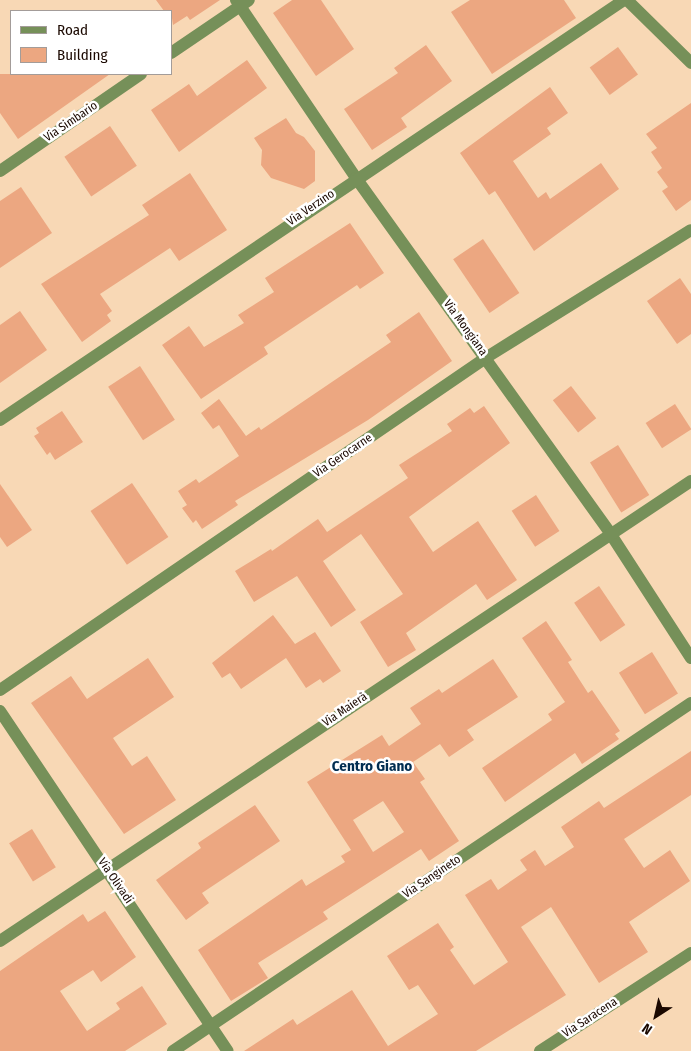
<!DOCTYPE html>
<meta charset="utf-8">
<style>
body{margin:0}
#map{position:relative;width:691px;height:1051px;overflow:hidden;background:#f8d8b5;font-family:"Fira Sans Condensed",sans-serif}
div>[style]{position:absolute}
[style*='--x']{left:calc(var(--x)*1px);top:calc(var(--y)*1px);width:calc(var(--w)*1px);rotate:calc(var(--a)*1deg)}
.building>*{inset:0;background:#eca781;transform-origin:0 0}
.street>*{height:12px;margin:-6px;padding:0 6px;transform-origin:6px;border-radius:6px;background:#769059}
span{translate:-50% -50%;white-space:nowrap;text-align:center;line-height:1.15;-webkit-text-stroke:5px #fff;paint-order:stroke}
.street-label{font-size:12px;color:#1a0800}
.quarter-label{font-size:15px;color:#012d51;font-weight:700}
.legend{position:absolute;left:10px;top:10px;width:162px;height:65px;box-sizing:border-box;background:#fff;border:1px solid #a39c99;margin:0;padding:6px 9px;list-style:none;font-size:15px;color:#1a0800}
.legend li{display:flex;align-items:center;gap:10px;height:25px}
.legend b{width:25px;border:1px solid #a39c99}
.north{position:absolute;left:631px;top:991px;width:50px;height:50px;-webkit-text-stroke:4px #fff;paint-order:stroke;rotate:215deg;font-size:14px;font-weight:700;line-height:20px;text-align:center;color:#1a0800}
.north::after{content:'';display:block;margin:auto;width:18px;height:22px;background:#1a0800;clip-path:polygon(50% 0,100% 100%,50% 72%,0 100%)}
</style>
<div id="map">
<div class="building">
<i style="clip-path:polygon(156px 0,220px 0,190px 20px,187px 16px,173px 25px,171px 11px,164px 11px)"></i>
<i style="clip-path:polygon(292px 0,321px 0,354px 49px,316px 76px,273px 13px)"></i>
<i style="clip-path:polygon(470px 0,564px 0,576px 18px,492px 74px,451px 12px)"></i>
<i style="clip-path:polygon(426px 45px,452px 81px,401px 118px,407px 127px,372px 150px,344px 109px,398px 73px,394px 68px)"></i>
<i style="left:618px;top:47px;width:34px;height:35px;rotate:54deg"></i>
<i style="clip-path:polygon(247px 60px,267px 88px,179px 152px,151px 110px,189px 84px,197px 96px)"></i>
<i style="clip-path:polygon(0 74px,110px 74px,18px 139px,0 113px)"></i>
<i style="clip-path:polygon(550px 87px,568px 113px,547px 128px,551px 134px,513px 161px,538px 198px,546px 192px,550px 199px,601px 163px,619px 189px,534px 251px,495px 191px,489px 195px,460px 153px)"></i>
<i style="clip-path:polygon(691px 103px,691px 200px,676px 211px,662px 191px,668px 187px,657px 172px,662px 168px,651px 152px,657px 148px,646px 134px)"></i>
<i style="clip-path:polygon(286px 118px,296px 133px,304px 137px,315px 151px,315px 181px,304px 189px,271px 178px,261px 165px,262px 150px,254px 138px)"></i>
<i style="left:110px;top:126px;width:48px;height:55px;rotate:56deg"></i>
<i style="clip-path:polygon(190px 173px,227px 230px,179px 261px,170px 248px,100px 294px,112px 311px,107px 315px,111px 321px,82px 342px,41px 284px,149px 215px,142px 205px)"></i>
<i style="clip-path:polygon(21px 187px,52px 233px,0 268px,0 201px)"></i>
<i style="clip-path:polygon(350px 223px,384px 273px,360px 289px,357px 285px,264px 347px,268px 354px,201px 399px,162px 345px,189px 326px,204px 347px,244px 323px,238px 315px,274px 292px,265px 278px)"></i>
<i style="left:483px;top:239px;width:65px;height:36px;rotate:56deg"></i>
<i style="clip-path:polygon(680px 278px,691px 294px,691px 334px,677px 344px,647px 301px)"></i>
<i style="clip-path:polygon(20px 311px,47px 350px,0 383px,0 325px)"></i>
<i style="clip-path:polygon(419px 312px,452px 361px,368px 420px,235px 501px,238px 505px,202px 529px,196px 520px,193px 523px,182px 508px,187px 505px,178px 491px,196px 479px,199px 483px,239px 456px,219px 425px,213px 429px,201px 413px,219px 399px,246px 436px,259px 427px,261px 430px,391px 342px,386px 335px)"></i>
<i style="left:140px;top:366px;width:64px;height:38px;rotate:57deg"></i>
<i style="left:571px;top:386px;width:41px;height:23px;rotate:52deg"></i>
<i style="left:675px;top:404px;width:30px;height:35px;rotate:57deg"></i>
<i style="clip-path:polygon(484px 406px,510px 443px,409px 517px,433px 552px,478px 521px,517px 580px,487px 600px,476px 584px,406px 633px,416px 650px,388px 667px,360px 622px,403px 594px,361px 534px,323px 561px,356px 610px,331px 627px,297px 576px,254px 602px,235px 571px,271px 549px,272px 551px,318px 519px,327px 532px,408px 478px,399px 465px,452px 431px,447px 424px,470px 408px,474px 413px)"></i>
<i style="clip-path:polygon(62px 411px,83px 442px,55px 460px,50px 452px,47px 455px,34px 436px,39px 433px,36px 428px)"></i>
<i style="left:618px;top:445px;width:59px;height:33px;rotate:58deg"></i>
<i style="left:132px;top:483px;width:65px;height:50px;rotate:56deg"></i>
<i style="clip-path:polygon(0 484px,32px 530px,7px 547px,0 537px)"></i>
<i style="left:536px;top:495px;width:43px;height:29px;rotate:57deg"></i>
<i style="left:599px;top:586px;width:47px;height:30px;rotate:56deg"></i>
<i style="clip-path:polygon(273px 615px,295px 644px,315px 632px,341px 671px,323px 683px,320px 679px,306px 688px,286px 658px,241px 689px,230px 673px,222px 678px,212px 663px)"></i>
<i style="clip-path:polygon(546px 621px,572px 660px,568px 662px,588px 693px,592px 690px,620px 731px,615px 734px,619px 739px,582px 764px,575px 753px,505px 802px,482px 768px,552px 720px,548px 714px,565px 702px,522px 638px)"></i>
<i style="left:652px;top:652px;width:49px;height:39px;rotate:58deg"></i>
<i style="clip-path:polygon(148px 658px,174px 697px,113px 738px,132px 766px,147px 756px,176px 800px,124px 834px,31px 703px,71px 676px,87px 699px)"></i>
<i style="clip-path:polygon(evenodd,493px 659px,518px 697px,467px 730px,474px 740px,449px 757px,440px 744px,413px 762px,425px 779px,420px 782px,459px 841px,429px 861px,421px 849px,323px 912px,328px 919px,258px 963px,268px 978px,231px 1001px,198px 950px,302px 879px,306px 886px,345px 862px,341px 856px,351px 850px,307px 782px,382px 735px,389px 746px,421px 724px,410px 708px,439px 689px,442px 693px,493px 659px,383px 801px,404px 832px,373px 852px,353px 820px,383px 801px)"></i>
<i style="clip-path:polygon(691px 751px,691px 795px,624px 839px,644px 868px,670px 850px,690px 881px,629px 922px,648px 952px,599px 983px,551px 907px,521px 927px,566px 995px,476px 1051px,244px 1051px,293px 1019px,297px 1025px,352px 990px,388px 1046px,438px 1014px,418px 985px,409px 990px,387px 956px,438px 923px,454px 947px,450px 950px,474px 985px,508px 962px,465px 895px,491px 879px,498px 890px,527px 870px,520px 860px,535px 850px,545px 866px,574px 847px,561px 827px,599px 801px,604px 808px)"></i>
<i style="clip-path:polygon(255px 805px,280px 841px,202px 893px,209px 903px,186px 920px,156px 880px,201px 848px,198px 843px)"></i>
<i style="left:32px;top:829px;width:45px;height:27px;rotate:58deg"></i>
<i style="clip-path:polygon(105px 911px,136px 957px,101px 982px,93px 970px,60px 991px,87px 1031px,120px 1009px,116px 1003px,142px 986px,167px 1024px,125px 1051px,0 1051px,0 971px,83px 914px,88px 922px)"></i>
</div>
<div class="street">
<i style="--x:236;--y:0;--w:215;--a:56"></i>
<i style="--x:356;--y:178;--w:437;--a:54.4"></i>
<i style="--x:610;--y:533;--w:149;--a:57.1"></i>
<i style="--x:627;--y:0;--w:90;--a:44.5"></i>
<i style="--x:171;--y:53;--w:94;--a:-34.2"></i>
<i style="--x:0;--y:171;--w:171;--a:-34.5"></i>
<i style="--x:0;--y:420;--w:752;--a:-33.94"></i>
<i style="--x:0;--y:690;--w:590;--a:-34.36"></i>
<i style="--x:487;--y:357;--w:240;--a:-31.9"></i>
<i style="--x:0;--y:711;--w:409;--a:56.2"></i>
<i style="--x:0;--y:941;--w:830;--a:-33.65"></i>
<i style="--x:173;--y:1051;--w:624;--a:-33.89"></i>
<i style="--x:540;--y:1051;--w:180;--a:-33"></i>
</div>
<div class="street-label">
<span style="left:71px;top:122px;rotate:-34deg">Via Simbario</span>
<span style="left:311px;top:208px;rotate:-34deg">Via Verzino</span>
<span style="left:465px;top:328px;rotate:54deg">Via Mongiana</span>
<span style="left:343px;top:456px;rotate:-34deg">Via Gerocarne</span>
<span style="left:345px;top:710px;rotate:-34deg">Via Maierà</span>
<span style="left:432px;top:877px;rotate:-34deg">Via Sangineto</span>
<span style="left:115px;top:881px;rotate:56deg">Via Olivadi</span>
<span style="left:590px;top:1018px;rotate:-33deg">Via Saracena</span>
</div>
<div class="quarter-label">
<span style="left:372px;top:767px">Centro Giano</span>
</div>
<ul class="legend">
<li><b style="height:6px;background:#769059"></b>Road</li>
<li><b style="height:14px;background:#eca781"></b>Building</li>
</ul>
<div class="north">N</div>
</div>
